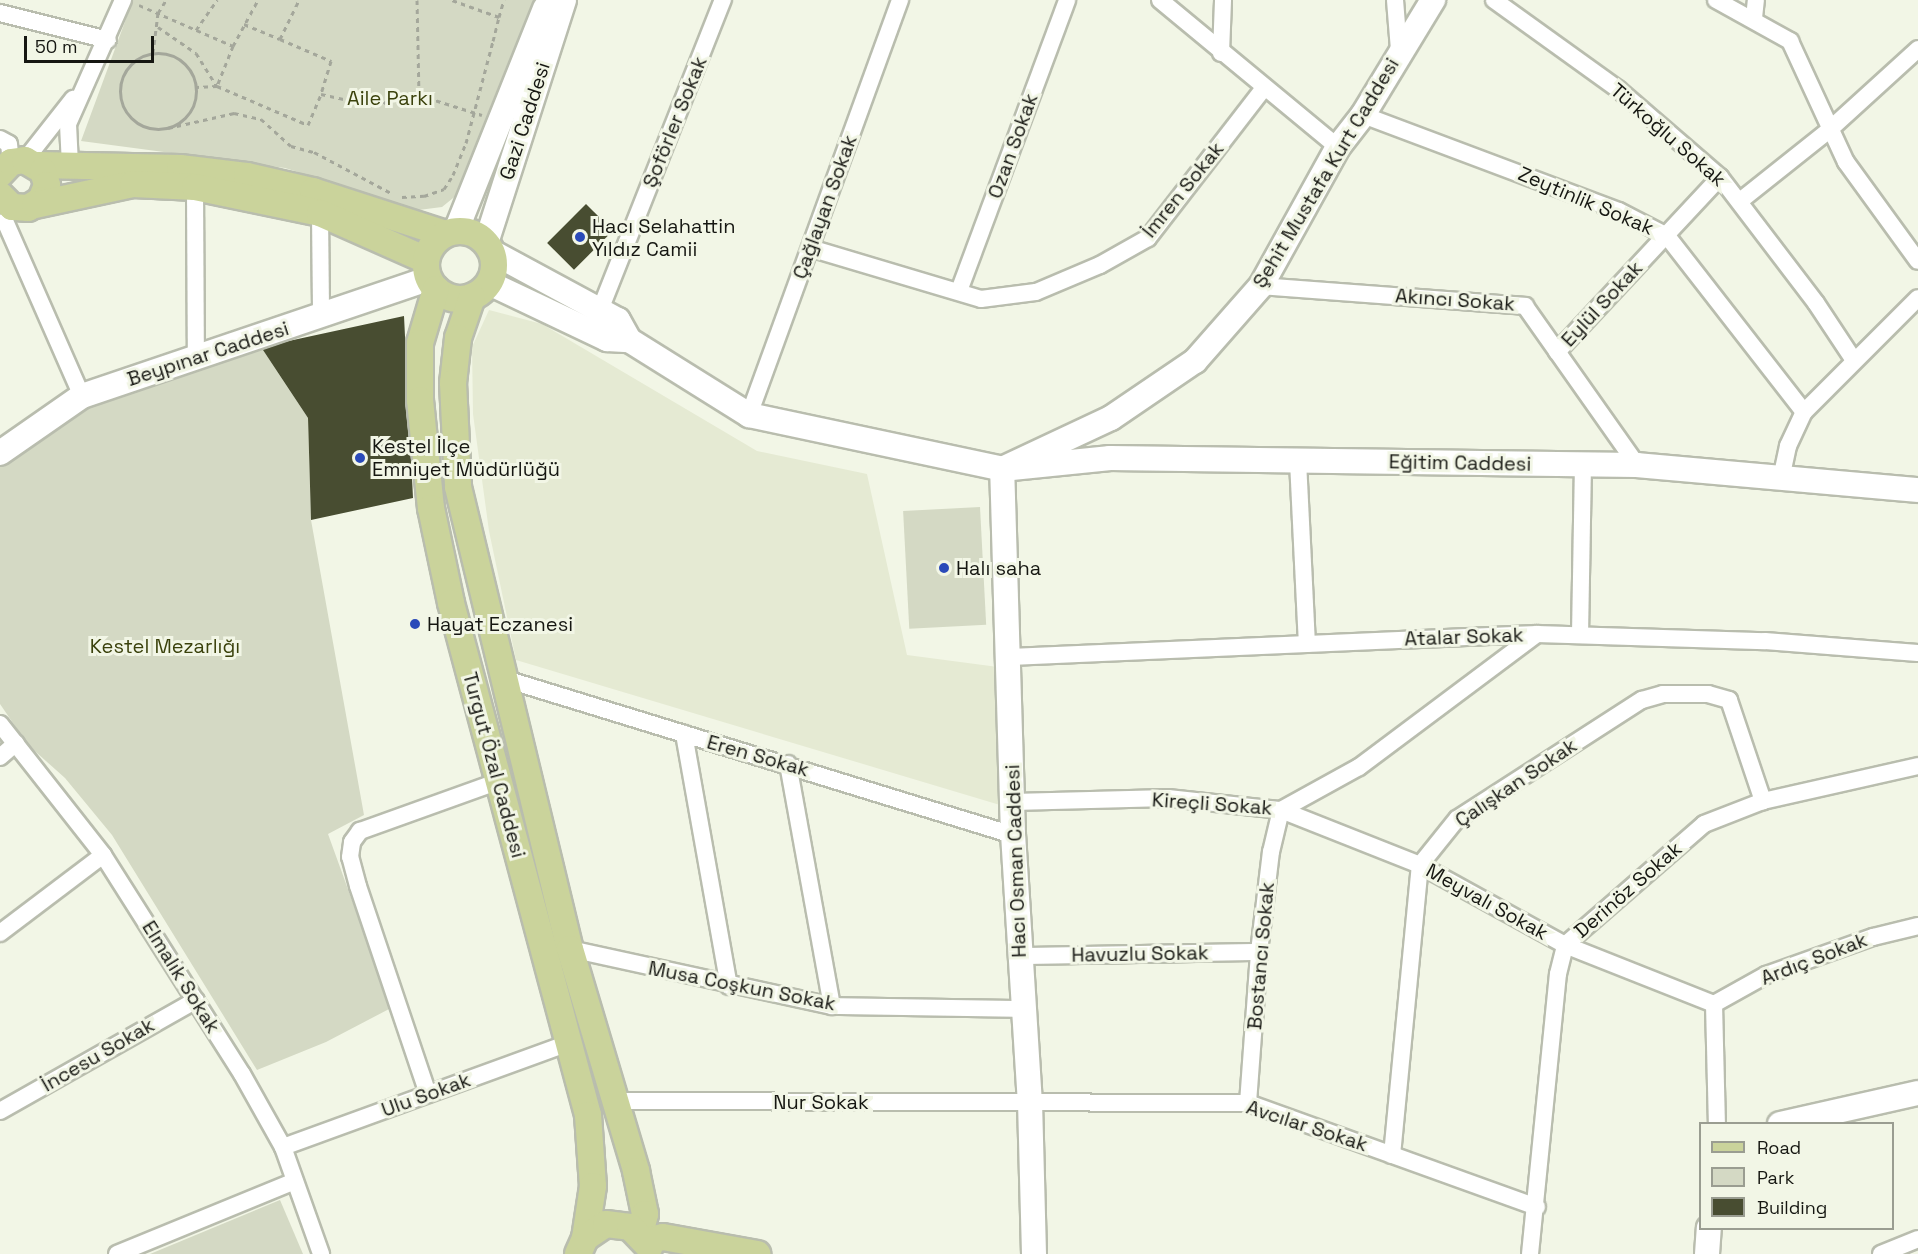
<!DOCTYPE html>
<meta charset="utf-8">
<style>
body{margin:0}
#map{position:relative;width:1918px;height:1254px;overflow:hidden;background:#f2f6e6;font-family:"Space Grotesk",sans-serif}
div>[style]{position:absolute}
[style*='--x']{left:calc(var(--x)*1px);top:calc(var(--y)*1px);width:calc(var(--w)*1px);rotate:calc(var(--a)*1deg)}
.built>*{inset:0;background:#e5ead3}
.green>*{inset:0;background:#d4d9c4;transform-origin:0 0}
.building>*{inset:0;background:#484d31;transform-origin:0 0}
.path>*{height:3px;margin-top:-1.5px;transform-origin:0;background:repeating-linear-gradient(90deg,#a4a79b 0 4.5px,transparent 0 9px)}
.path>.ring{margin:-1.5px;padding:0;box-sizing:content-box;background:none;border:3px solid #a4a79b;border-radius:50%}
.roads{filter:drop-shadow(2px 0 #b9bdae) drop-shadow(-2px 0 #b9bdae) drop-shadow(0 2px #b9bdae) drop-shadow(0 -2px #b9bdae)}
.street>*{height:16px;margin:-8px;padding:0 8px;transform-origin:8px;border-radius:8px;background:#fff}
.secondary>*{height:24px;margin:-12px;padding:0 12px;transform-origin:12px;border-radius:12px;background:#fff}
.primary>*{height:26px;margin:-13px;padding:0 13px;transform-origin:13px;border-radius:13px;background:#cad39b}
.primary>.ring{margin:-13px;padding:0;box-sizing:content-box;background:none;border:26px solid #cad39b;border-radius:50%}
.dots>*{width:16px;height:16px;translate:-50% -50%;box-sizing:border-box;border:3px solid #f2f6e6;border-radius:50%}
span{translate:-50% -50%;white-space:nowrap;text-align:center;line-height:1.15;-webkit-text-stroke:6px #f2f6e6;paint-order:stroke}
.park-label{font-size:20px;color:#3b420c}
.street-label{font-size:20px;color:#161712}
.poi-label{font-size:20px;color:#161712}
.left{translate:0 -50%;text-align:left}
.legend{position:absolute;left:1699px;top:1122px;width:195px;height:108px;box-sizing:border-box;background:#f2f6e6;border:2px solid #9a9d91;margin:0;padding:8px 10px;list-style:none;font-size:18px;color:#161712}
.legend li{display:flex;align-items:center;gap:12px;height:30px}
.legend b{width:30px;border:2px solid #9a9d91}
.scale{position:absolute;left:24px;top:36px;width:130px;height:27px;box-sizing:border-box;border:3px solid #161712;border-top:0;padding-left:8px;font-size:18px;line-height:21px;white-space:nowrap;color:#161712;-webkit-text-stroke:4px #f2f6e6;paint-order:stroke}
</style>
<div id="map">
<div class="built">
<i style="clip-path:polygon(489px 310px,542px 324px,757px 451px,867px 474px,907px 655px,998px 667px,1000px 805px,516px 660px,489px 531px,473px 414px,472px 347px)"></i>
</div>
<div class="green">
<i style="clip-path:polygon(133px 0,534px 0,463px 190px,442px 207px,403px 212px,362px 192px,285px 168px,81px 141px)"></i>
<i style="clip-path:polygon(261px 347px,308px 418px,311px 520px,364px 815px,328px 834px,391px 1008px,326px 1042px,257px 1070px,112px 835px,65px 778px,28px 745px,0 704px,0 465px,86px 403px)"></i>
<i style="left:980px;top:507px;width:118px;height:77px;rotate:87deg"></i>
<i style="clip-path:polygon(280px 1200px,303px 1254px,150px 1254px)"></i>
</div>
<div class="building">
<i style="left:586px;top:204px;width:38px;height:55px;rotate:45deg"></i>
<i style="clip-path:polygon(404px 316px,413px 498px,311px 520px,308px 418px,261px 347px)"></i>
</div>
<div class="path">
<i style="--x:417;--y:0;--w:95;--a:88.8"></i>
<i style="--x:419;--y:95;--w:66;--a:17.6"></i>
<i style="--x:139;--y:5;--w:103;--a:23.6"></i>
<i style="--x:233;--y:46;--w:43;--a:111.8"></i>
<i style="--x:217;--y:86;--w:99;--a:23.2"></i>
<i style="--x:308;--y:125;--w:34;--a:-67"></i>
<i style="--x:321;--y:94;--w:55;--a:12.5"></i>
<i style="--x:375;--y:106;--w:33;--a:-20"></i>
<i style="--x:406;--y:95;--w:13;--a:0"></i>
<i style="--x:499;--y:17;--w:18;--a:-74"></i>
<i style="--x:244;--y:24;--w:39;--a:23"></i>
<i style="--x:280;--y:39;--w:43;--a:-64"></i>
<i style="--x:158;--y:27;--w:46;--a:34.4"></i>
<i style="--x:196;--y:53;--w:39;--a:58"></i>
<i style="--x:217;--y:86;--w:21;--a:177"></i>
<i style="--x:196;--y:30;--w:37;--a:-55"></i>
<i style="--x:280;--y:39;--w:56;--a:23.3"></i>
<i style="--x:331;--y:61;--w:34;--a:107"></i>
<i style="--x:233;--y:46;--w:52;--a:-61.5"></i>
<i style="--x:153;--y:53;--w:40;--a:-82.9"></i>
<i style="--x:158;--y:13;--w:15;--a:-58"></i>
<i class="ring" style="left:120px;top:53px;width:73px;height:73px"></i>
<i style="--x:168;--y:128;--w:68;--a:-12.8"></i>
<i style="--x:234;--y:113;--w:28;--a:13"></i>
<i style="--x:261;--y:119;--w:40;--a:42"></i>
<i style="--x:291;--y:146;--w:24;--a:15"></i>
<i style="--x:314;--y:152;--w:87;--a:28"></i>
<i style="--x:402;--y:197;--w:22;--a:-3"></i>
<i style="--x:424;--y:196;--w:21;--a:-19"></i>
<i style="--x:444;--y:189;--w:17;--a:-57"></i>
<i style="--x:453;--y:175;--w:35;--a:-68"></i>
<i style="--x:466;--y:143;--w:106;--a:-75.2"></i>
<i style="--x:493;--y:41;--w:25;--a:-76"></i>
<i style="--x:499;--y:17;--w:50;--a:-160.1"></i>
</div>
<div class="roads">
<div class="street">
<i style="--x:1160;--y:0;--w:231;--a:39.6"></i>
<i style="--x:1395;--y:0;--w:50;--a:85.4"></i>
<i style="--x:1494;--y:0;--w:153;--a:35.7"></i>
<i style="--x:1618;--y:89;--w:135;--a:40.8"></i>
<i style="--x:1720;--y:177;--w:158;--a:52.7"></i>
<i style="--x:1816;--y:303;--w:67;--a:56.5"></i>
<i style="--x:1716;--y:0;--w:85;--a:29"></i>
<i style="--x:1790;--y:41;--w:133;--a:65.2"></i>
<i style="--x:1846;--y:162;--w:122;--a:54"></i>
<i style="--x:0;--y:13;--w:111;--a:14"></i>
<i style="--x:1754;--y:18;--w:18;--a:-84"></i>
<i style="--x:1221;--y:53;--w:53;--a:-87.8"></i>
<i style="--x:1363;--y:115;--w:273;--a:20.6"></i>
<i style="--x:1619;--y:211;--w:54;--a:27.5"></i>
<i style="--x:1667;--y:236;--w:223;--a:52.1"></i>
<i style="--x:0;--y:139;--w:10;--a:29"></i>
<i style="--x:9;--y:144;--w:18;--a:84"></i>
<i style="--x:25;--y:160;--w:78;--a:-51.8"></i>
<i style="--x:70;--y:165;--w:41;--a:-92.8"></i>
<i style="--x:68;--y:124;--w:136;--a:-66.1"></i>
<i style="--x:195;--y:187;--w:171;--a:89.7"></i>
<i style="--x:1740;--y:201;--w:112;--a:-38.5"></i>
<i style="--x:1828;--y:131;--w:122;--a:-42.3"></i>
<i style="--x:320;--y:213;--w:104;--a:89.4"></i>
<i style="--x:5;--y:221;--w:191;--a:66.3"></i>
<i style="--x:810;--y:248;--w:178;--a:16.6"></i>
<i style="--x:981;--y:299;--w:55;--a:-7.3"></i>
<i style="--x:1036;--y:292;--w:69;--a:-22.9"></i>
<i style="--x:1100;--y:265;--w:55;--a:-29.4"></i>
<i style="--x:1148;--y:238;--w:190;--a:-52.3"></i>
<i style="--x:1261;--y:286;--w:265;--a:4.3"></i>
<i style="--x:1525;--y:306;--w:194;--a:54.8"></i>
<i style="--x:959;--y:291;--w:310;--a:-69.6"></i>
<i style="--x:600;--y:310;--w:334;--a:-68.4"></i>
<i style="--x:1557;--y:352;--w:239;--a:-47"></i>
<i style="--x:749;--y:415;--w:442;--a:-70"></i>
<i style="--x:1298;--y:461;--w:183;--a:87.2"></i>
<i style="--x:1781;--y:479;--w:34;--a:-78"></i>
<i style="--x:1788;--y:446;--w:38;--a:-65"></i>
<i style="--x:1804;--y:412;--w:161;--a:-45"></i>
<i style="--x:1580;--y:635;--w:171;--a:-89"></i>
<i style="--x:1010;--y:657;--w:528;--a:-2.5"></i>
<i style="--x:1537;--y:634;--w:228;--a:1.8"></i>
<i style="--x:1765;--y:641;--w:153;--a:4.5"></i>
<i style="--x:502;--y:678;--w:535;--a:17.08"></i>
<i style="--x:0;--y:724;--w:167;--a:51.8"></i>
<i style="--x:103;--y:855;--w:259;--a:57.6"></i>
<i style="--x:242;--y:1074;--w:84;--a:60.7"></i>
<i style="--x:283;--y:1147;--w:114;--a:70.4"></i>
<i style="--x:684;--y:734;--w:256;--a:79.9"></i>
<i style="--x:0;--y:757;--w:21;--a:-41"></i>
<i style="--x:788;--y:764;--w:246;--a:79.7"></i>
<i style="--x:1013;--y:802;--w:155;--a:-1.5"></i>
<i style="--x:1168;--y:798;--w:114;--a:6.1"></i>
<i style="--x:1281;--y:810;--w:89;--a:-28.9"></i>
<i style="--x:1359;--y:767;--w:222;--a:-36.8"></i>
<i style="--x:0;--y:933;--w:129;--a:-37.1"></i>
<i style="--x:570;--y:949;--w:268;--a:12.3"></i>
<i style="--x:832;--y:1006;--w:191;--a:0.9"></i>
<i style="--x:1020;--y:956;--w:239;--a:-1"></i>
<i style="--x:1714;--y:1004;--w:60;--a:-29.1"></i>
<i style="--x:1766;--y:975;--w:114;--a:-19.6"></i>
<i style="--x:1873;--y:937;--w:46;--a:-13.7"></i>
<i style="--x:428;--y:1094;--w:219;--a:-108.6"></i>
<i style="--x:358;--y:886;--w:30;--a:-105"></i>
<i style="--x:350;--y:857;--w:15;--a:-82"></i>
<i style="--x:352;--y:842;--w:14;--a:-54"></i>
<i style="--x:360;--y:831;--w:149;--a:-19.7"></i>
<i style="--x:612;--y:1101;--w:636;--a:0.18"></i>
<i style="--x:1248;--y:1103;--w:307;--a:19.8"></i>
<i style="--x:1248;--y:1103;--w:151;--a:-85.8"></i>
<i style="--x:1259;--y:952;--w:101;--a:-83.2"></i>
<i style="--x:1271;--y:852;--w:43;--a:-76.6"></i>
<i style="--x:1281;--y:810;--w:149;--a:21.6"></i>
<i style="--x:1420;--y:865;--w:166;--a:28.9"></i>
<i style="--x:1565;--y:945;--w:160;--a:21.6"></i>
<i style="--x:1714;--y:1004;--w:120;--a:88.6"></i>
<i style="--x:0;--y:1111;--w:225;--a:-29.5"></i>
<i style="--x:283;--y:1147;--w:304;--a:-20"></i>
<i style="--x:1392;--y:1155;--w:291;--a:-84.5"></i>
<i style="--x:1420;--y:865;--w:59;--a:-51.2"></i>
<i style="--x:1457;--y:819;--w:220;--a:-32.8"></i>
<i style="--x:1642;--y:700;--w:22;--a:-16"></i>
<i style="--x:1663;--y:694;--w:45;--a:0"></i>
<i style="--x:1708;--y:694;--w:22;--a:16"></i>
<i style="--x:1729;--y:700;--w:107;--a:71.4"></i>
<i style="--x:117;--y:1254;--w:192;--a:-22.3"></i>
<i style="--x:1530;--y:1254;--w:281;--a:-84.3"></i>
<i style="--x:1558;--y:974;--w:30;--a:-76"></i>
<i style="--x:1565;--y:945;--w:184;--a:-41"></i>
<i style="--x:1704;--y:824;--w:63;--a:-21.3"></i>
<i style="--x:1763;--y:801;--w:159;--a:-12.7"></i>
<i style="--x:1881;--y:1254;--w:40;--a:-22"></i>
</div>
<div class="secondary">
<i style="--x:456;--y:231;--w:240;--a:-68.2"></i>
<i style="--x:486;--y:243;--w:255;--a:-72.2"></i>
<i style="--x:492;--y:252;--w:143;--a:28.4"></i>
<i style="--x:618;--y:320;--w:23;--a:61"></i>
<i style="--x:489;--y:283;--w:131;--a:25.4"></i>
<i style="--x:607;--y:339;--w:22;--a:3"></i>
<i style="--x:629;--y:340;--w:142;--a:32"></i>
<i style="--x:749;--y:415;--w:259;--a:12"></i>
<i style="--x:1002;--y:469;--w:120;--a:-25.1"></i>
<i style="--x:1111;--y:418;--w:102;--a:-34.2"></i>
<i style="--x:1195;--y:361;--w:100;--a:-48.7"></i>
<i style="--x:1261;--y:286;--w:159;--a:-61"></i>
<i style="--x:1338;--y:147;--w:41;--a:-52"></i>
<i style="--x:1363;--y:115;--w:135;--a:-58.7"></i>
<i style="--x:0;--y:453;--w:100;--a:-34.8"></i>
<i style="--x:82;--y:396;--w:365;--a:-18.7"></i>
<i style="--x:1780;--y:1124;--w:141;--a:-12.7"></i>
<i style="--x:1034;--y:1254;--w:150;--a:-91.5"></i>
<i style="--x:1030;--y:1104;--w:270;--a:-93.6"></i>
<i style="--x:1013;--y:835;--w:366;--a:-91.7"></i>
<i style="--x:1002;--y:469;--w:109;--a:-5.8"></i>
<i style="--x:1110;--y:458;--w:527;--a:0.76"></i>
<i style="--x:1637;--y:465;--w:282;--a:5.1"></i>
<i style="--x:1707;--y:1254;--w:26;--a:-86"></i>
</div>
<div class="primary">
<i style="--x:38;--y:165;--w:142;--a:1.2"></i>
<i style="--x:180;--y:168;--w:67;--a:6.8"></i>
<i style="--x:247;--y:176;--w:68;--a:12.8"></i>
<i style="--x:313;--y:191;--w:139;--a:18"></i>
<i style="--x:0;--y:174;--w:16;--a:-47"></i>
<i style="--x:11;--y:162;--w:14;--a:-8"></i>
<i style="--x:25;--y:160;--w:21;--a:31"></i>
<i style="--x:43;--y:171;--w:15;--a:74"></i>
<i style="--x:47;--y:185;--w:16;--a:112"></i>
<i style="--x:41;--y:200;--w:15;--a:148"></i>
<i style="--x:28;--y:208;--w:16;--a:-176"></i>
<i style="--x:12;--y:207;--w:17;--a:-135"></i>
<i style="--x:35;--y:205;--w:100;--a:-12.1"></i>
<i style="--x:133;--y:184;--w:62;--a:2.8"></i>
<i style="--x:195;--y:187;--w:128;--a:11.7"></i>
<i style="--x:320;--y:213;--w:116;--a:23.9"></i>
<i class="ring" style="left:426px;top:231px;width:42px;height:42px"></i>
<i style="--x:436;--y:289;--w:56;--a:106.5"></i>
<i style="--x:420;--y:343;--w:57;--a:90"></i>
<i style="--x:420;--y:400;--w:109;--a:84.2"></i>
<i style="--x:431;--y:508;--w:97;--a:78.1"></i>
<i style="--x:451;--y:603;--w:530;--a:75.02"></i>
<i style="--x:588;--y:1115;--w:71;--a:86"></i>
<i style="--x:593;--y:1186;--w:53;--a:98.7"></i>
<i style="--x:472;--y:297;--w:43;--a:108.9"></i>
<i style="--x:458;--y:338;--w:45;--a:96.3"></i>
<i style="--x:453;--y:383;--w:104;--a:87.2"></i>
<i style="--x:458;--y:487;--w:475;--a:76.4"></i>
<i style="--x:570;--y:949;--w:232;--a:73.4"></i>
<i style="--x:636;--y:1171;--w:44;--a:78.2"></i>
<i style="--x:645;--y:1214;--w:21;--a:104"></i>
<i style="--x:646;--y:1241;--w:17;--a:-13"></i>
<i style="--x:663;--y:1237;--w:96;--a:10.3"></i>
<i style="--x:578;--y:1254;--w:17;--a:-66"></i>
<i style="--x:585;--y:1238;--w:25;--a:-34"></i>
<i style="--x:606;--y:1224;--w:24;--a:7"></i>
<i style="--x:630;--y:1227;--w:28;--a:46"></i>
</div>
</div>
<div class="dots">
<i style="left:580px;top:237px;background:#2a4ab9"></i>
<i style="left:360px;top:458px;background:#2a4ab9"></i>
<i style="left:944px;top:568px;background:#2a4ab9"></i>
<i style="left:415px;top:624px;background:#2a4ab9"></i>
</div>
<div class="park-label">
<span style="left:390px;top:98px">Aile Parkı</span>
<span style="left:165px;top:646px">Kestel Mezarlığı</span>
</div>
<div class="street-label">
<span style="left:525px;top:121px;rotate:-72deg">Gazi Caddesi</span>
<span style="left:675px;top:122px;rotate:-68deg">Şoförler Sokak</span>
<span style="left:1668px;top:135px;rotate:41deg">Türkoğlu Sokak</span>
<span style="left:1013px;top:146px;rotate:-70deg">Ozan Sokak</span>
<span style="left:1326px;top:173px;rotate:-59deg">Şehit Mustafa Kurt Caddesi</span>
<span style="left:1183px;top:190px;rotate:-51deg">İmren Sokak</span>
<span style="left:1586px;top:201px;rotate:23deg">Zeytinlik Sokak</span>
<span style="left:825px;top:207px;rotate:-70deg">Çağlayan Sokak</span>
<span style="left:1455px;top:300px;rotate:4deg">Akıncı Sokak</span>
<span style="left:1602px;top:304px;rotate:-47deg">Eylül Sokak</span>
<span style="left:208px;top:354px;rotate:-18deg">Beypınar Caddesi</span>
<span style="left:1460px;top:463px;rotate:1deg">Eğitim Caddesi</span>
<span style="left:1464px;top:637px;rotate:-2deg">Atalar Sokak</span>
<span style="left:758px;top:756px;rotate:16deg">Eren Sokak</span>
<span style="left:494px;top:765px;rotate:75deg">Turgut Özal Caddesi</span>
<span style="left:1516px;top:783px;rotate:-34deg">Çalışkan Sokak</span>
<span style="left:1212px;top:804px;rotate:4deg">Kireçli Sokak</span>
<span style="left:1016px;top:861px;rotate:-92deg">Hacı Osman Caddesi</span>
<span style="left:1628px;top:890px;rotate:-41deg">Derinöz Sokak</span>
<span style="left:1487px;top:902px;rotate:29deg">Meyvalı Sokak</span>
<span style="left:1140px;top:954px;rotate:-1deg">Havuzlu Sokak</span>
<span style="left:1261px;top:956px;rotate:-85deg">Bostancı Sokak</span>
<span style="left:1814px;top:959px;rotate:-21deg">Ardıç Sokak</span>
<span style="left:181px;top:977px;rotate:58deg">Elmalık Sokak</span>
<span style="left:742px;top:986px;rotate:11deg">Musa Coşkun Sokak</span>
<span style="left:98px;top:1055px;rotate:-30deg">İncesu Sokak</span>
<span style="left:426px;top:1095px;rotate:-20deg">Ulu Sokak</span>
<span style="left:821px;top:1102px">Nur Sokak</span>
<span style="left:1307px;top:1126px;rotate:18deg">Avcılar Sokak</span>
</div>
<div class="poi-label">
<span class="left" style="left:592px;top:238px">Hacı Selahattin<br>Yıldız Camii</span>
<span class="left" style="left:372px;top:458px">Kestel İlçe<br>Emniyet Müdürlüğü</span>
<span class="left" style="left:956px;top:568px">Halı saha</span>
<span class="left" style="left:427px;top:624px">Hayat Eczanesi</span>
</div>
<ul class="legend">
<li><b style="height:8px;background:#cad39b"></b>Road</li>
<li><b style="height:16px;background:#d4d9c4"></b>Park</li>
<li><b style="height:16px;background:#484d31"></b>Building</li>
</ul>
<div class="scale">50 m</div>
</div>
